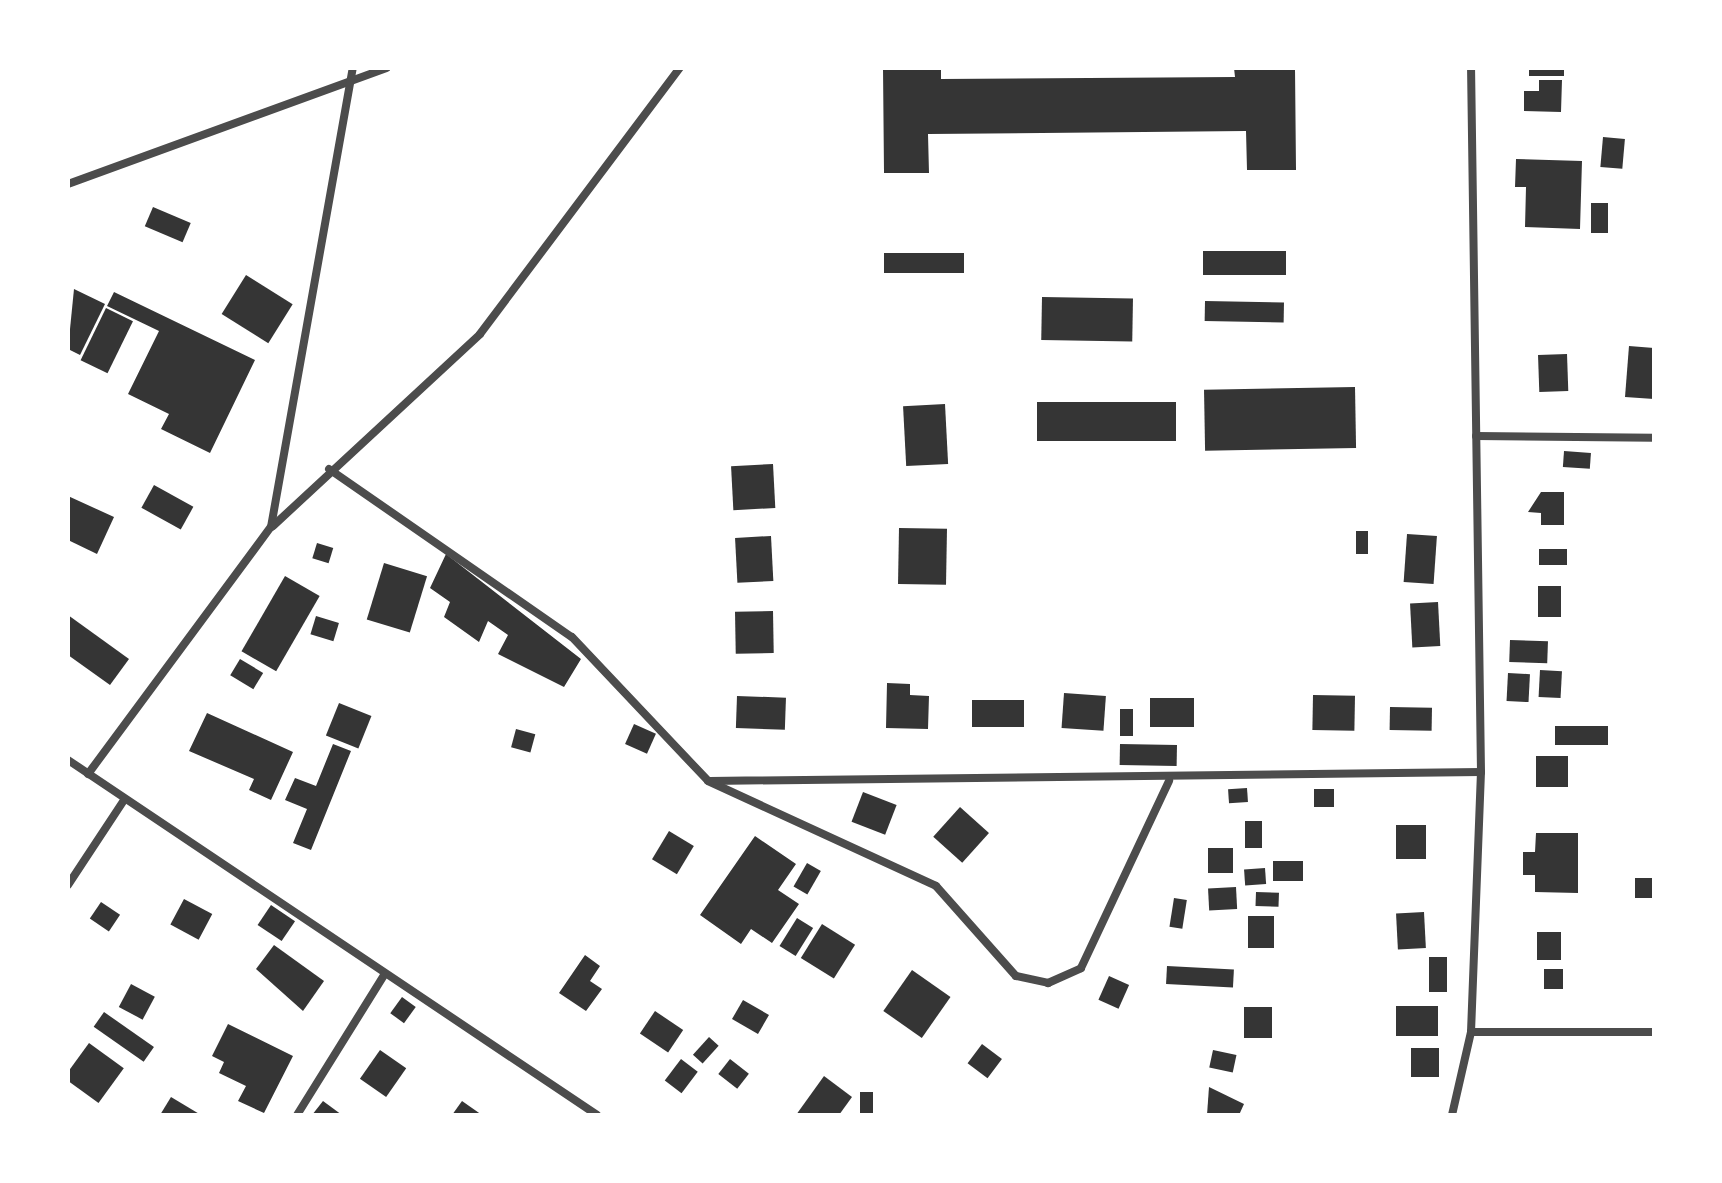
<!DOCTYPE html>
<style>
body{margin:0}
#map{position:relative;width:1722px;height:1183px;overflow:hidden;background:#fff;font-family:Helvetica,sans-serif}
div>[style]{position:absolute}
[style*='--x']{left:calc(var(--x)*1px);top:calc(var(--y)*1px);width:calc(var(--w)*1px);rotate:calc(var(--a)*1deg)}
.building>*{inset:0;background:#353535;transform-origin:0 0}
.minor>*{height:8px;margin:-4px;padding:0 4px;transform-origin:4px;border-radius:4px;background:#4c4c4c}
span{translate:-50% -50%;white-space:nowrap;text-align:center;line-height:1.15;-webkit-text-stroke:7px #fff;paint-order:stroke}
.frame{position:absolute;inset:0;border:70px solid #fff;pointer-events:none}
</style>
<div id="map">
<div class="building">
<i style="clip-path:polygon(883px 68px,941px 68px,941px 79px,1235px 77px,1234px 68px,1295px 68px,1296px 170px,1247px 170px,1246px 131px,928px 134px,929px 173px,884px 173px)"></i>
<i style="left:1529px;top:68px;width:35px;height:8px"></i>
<i style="clip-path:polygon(1539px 80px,1562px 80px,1561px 112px,1524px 111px,1524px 91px,1539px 91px)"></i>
<i style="left:1603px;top:137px;width:22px;height:30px;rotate:5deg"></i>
<i style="clip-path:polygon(1516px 159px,1582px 161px,1580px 229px,1525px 227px,1526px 187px,1515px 187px)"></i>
<i style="left:1591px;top:203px;width:17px;height:30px"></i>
<i style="left:153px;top:207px;width:41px;height:21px;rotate:23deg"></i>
<i style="left:1203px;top:251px;width:83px;height:24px"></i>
<i style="left:884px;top:253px;width:80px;height:20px"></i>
<i style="left:246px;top:275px;width:55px;height:46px;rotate:32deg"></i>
<i style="clip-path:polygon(74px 289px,105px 304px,80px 355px,68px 349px)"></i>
<i style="clip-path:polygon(114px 292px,255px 360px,210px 453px,161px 429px,169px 414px,128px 394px,159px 331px,107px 306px)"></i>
<i style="left:1042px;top:297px;width:91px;height:43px;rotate:1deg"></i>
<i style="left:1205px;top:301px;width:79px;height:20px;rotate:1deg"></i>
<i style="left:106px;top:308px;width:30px;height:58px;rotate:26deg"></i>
<i style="clip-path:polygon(1629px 346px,1654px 348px,1654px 399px,1625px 397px)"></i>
<i style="left:1567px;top:354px;width:37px;height:29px;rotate:88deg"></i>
<i style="left:1355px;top:387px;width:61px;height:151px;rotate:89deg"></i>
<i style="left:1037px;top:402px;width:139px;height:39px"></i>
<i style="left:945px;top:404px;width:60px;height:42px;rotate:87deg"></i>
<i style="left:1564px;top:451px;width:27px;height:16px;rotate:4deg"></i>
<i style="left:773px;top:464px;width:44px;height:42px;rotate:87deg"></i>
<i style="left:154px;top:485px;width:45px;height:26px;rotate:29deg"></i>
<i style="clip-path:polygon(1541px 492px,1564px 492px,1564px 525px,1541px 525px,1541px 513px,1528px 512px)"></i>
<i style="clip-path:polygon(68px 496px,114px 517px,97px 554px,68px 540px)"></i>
<i style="left:899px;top:528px;width:48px;height:56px;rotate:1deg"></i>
<i style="left:1356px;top:531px;width:12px;height:23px"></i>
<i style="left:1407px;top:534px;width:30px;height:48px;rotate:4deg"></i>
<i style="left:771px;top:536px;width:45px;height:36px;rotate:87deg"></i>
<i style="left:317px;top:543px;width:17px;height:16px;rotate:17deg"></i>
<i style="left:1539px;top:549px;width:28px;height:16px"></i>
<i style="clip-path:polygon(446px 554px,581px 659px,564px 687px,498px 654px,508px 635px,488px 621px,479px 642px,444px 617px,450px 602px,430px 588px)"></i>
<i style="left:384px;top:563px;width:45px;height:59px;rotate:17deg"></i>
<i style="left:285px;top:576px;width:40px;height:87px;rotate:30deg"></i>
<i style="left:1538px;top:586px;width:23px;height:31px"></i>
<i style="left:1438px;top:602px;width:44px;height:28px;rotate:87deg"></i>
<i style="left:773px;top:611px;width:42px;height:38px;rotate:89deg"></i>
<i style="clip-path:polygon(68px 615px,129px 659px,110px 685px,68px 655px)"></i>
<i style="left:316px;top:616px;width:24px;height:19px;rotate:17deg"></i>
<i style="left:1510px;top:640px;width:38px;height:22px;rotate:2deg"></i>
<i style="left:240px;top:659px;width:27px;height:19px;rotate:31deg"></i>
<i style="left:1540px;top:670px;width:22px;height:27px;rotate:3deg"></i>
<i style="left:1508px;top:673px;width:22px;height:28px;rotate:3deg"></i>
<i style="clip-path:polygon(887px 683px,910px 684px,910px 695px,929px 696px,928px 729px,886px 728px)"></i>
<i style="left:1064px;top:693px;width:42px;height:35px;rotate:4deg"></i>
<i style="left:1313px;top:695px;width:42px;height:35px;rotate:1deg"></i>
<i style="left:737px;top:696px;width:49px;height:32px;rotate:2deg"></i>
<i style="left:1150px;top:698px;width:44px;height:29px"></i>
<i style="left:972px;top:700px;width:52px;height:27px"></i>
<i style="left:339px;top:703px;width:35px;height:35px;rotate:22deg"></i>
<i style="left:1390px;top:707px;width:42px;height:23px;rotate:1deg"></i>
<i style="left:1120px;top:709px;width:13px;height:27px"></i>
<i style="clip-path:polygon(207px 713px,293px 752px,271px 800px,249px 790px,254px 779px,189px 751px)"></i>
<i style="left:634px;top:724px;width:24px;height:22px;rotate:24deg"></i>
<i style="left:1555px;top:726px;width:53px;height:19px"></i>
<i style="left:516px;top:729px;width:20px;height:19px;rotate:15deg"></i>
<i style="clip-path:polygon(333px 744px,351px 751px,311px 850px,293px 843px,307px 809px,285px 800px,295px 778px,316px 786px)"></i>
<i style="left:1120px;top:744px;width:57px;height:21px;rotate:1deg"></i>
<i style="left:1536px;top:756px;width:32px;height:31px"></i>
<i style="left:1247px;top:788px;width:14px;height:19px;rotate:86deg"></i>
<i style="left:1314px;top:789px;width:20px;height:18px"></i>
<i style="left:863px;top:792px;width:36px;height:32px;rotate:21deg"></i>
<i style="left:960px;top:807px;width:39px;height:40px;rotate:42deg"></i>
<i style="left:1245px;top:821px;width:17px;height:27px"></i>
<i style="left:1396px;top:825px;width:30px;height:34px"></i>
<i style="left:669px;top:831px;width:29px;height:33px;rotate:31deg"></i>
<i style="clip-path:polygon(1536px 833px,1578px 833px,1578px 893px,1535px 892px,1535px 875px,1523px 875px,1523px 852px,1535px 852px)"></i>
<i style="clip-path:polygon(755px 836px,796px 864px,778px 890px,799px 904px,772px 943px,751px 929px,741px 944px,700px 915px)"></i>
<i style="left:1208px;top:848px;width:25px;height:25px"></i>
<i style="left:1273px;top:861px;width:30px;height:20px"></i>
<i style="left:807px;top:863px;width:16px;height:27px;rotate:30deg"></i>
<i style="left:1265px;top:868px;width:16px;height:21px;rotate:86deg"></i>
<i style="left:1635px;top:878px;width:19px;height:20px"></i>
<i style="left:1236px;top:887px;width:22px;height:28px;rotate:87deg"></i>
<i style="left:1256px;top:892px;width:23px;height:14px;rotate:2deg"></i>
<i style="left:1174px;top:898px;width:13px;height:29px;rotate:9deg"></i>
<i style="left:184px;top:899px;width:32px;height:29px;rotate:28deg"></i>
<i style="left:101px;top:902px;width:23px;height:20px;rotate:34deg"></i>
<i style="left:271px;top:905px;width:29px;height:24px;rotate:34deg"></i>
<i style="left:1424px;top:912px;width:36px;height:28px;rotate:87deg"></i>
<i style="left:1248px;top:916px;width:26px;height:32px"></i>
<i style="left:797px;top:918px;width:19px;height:33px;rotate:32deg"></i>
<i style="left:822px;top:924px;width:39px;height:40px;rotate:32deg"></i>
<i style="left:1537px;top:932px;width:24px;height:28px"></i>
<i style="clip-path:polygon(274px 945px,324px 981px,303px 1011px,256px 969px)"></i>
<i style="clip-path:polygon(585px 955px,600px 966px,590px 981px,602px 989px,586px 1011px,559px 993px)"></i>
<i style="left:1429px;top:957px;width:18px;height:35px"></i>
<i style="left:1167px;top:966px;width:67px;height:18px;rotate:3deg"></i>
<i style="left:1544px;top:969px;width:19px;height:20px"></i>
<i style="left:912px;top:970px;width:47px;height:50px;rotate:35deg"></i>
<i style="left:1109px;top:976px;width:22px;height:26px;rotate:24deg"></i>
<i style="left:131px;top:984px;width:27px;height:26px;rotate:28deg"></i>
<i style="left:402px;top:997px;width:17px;height:20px;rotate:36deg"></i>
<i style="left:743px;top:1000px;width:30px;height:22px;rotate:30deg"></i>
<i style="left:1438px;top:1006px;width:30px;height:42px;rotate:90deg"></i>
<i style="left:1244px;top:1007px;width:28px;height:31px"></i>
<i style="left:655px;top:1011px;width:34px;height:27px;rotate:34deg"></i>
<i style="left:104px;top:1012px;width:61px;height:18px;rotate:35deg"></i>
<i style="clip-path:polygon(228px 1024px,293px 1056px,264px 1113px,238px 1101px,246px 1086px,219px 1073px,224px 1062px,212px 1056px)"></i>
<i style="left:709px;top:1037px;width:13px;height:24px;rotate:42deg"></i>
<i style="left:89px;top:1043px;width:43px;height:43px;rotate:36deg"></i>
<i style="left:982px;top:1044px;width:25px;height:24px;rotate:37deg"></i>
<i style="left:1411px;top:1048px;width:28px;height:29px"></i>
<i style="left:380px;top:1050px;width:32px;height:35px;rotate:35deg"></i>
<i style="left:1213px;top:1050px;width:24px;height:18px;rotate:12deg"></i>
<i style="left:681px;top:1059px;width:21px;height:27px;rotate:37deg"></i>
<i style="left:730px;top:1059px;width:24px;height:19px;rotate:38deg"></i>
<i style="clip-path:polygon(824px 1076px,852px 1097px,839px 1115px,796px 1115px)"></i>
<i style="clip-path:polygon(1209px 1087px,1244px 1104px,1239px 1115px,1207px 1115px)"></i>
<i style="left:860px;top:1092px;width:13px;height:23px"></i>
<i style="clip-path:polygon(171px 1097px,201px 1115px,160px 1115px)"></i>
<i style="clip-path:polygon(323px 1101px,342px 1115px,312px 1115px)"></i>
<i style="clip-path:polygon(462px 1101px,482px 1115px,452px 1115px)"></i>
</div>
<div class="minor">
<i style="--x:68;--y:184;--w:339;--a:-20"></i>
<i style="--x:1476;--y:436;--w:178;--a:0.6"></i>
<i style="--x:329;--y:469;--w:295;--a:34.7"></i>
<i style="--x:572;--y:637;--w:198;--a:46.6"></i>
<i style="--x:708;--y:781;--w:251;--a:24.7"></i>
<i style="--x:936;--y:886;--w:120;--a:48.4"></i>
<i style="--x:1016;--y:976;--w:33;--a:12"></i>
<i style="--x:1048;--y:983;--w:36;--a:-24"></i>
<i style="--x:1081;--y:968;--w:207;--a:-64.8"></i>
<i style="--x:273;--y:526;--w:282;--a:-42.8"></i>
<i style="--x:480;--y:334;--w:333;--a:-53.1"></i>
<i style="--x:68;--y:760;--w:637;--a:33.86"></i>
<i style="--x:88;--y:774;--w:307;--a:-53.5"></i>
<i style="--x:271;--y:527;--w:466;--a:-79.9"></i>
<i style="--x:710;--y:781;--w:771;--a:-0.67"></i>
<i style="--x:68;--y:885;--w:102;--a:-56.6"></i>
<i style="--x:1471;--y:1032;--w:183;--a:0"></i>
<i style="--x:297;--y:1115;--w:165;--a:-58.1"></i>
<i style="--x:1452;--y:1115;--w:85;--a:-77.1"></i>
<i style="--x:1471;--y:1032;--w:260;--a:-87.8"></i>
<i style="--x:1481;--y:772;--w:704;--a:-90.81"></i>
</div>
<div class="frame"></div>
</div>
